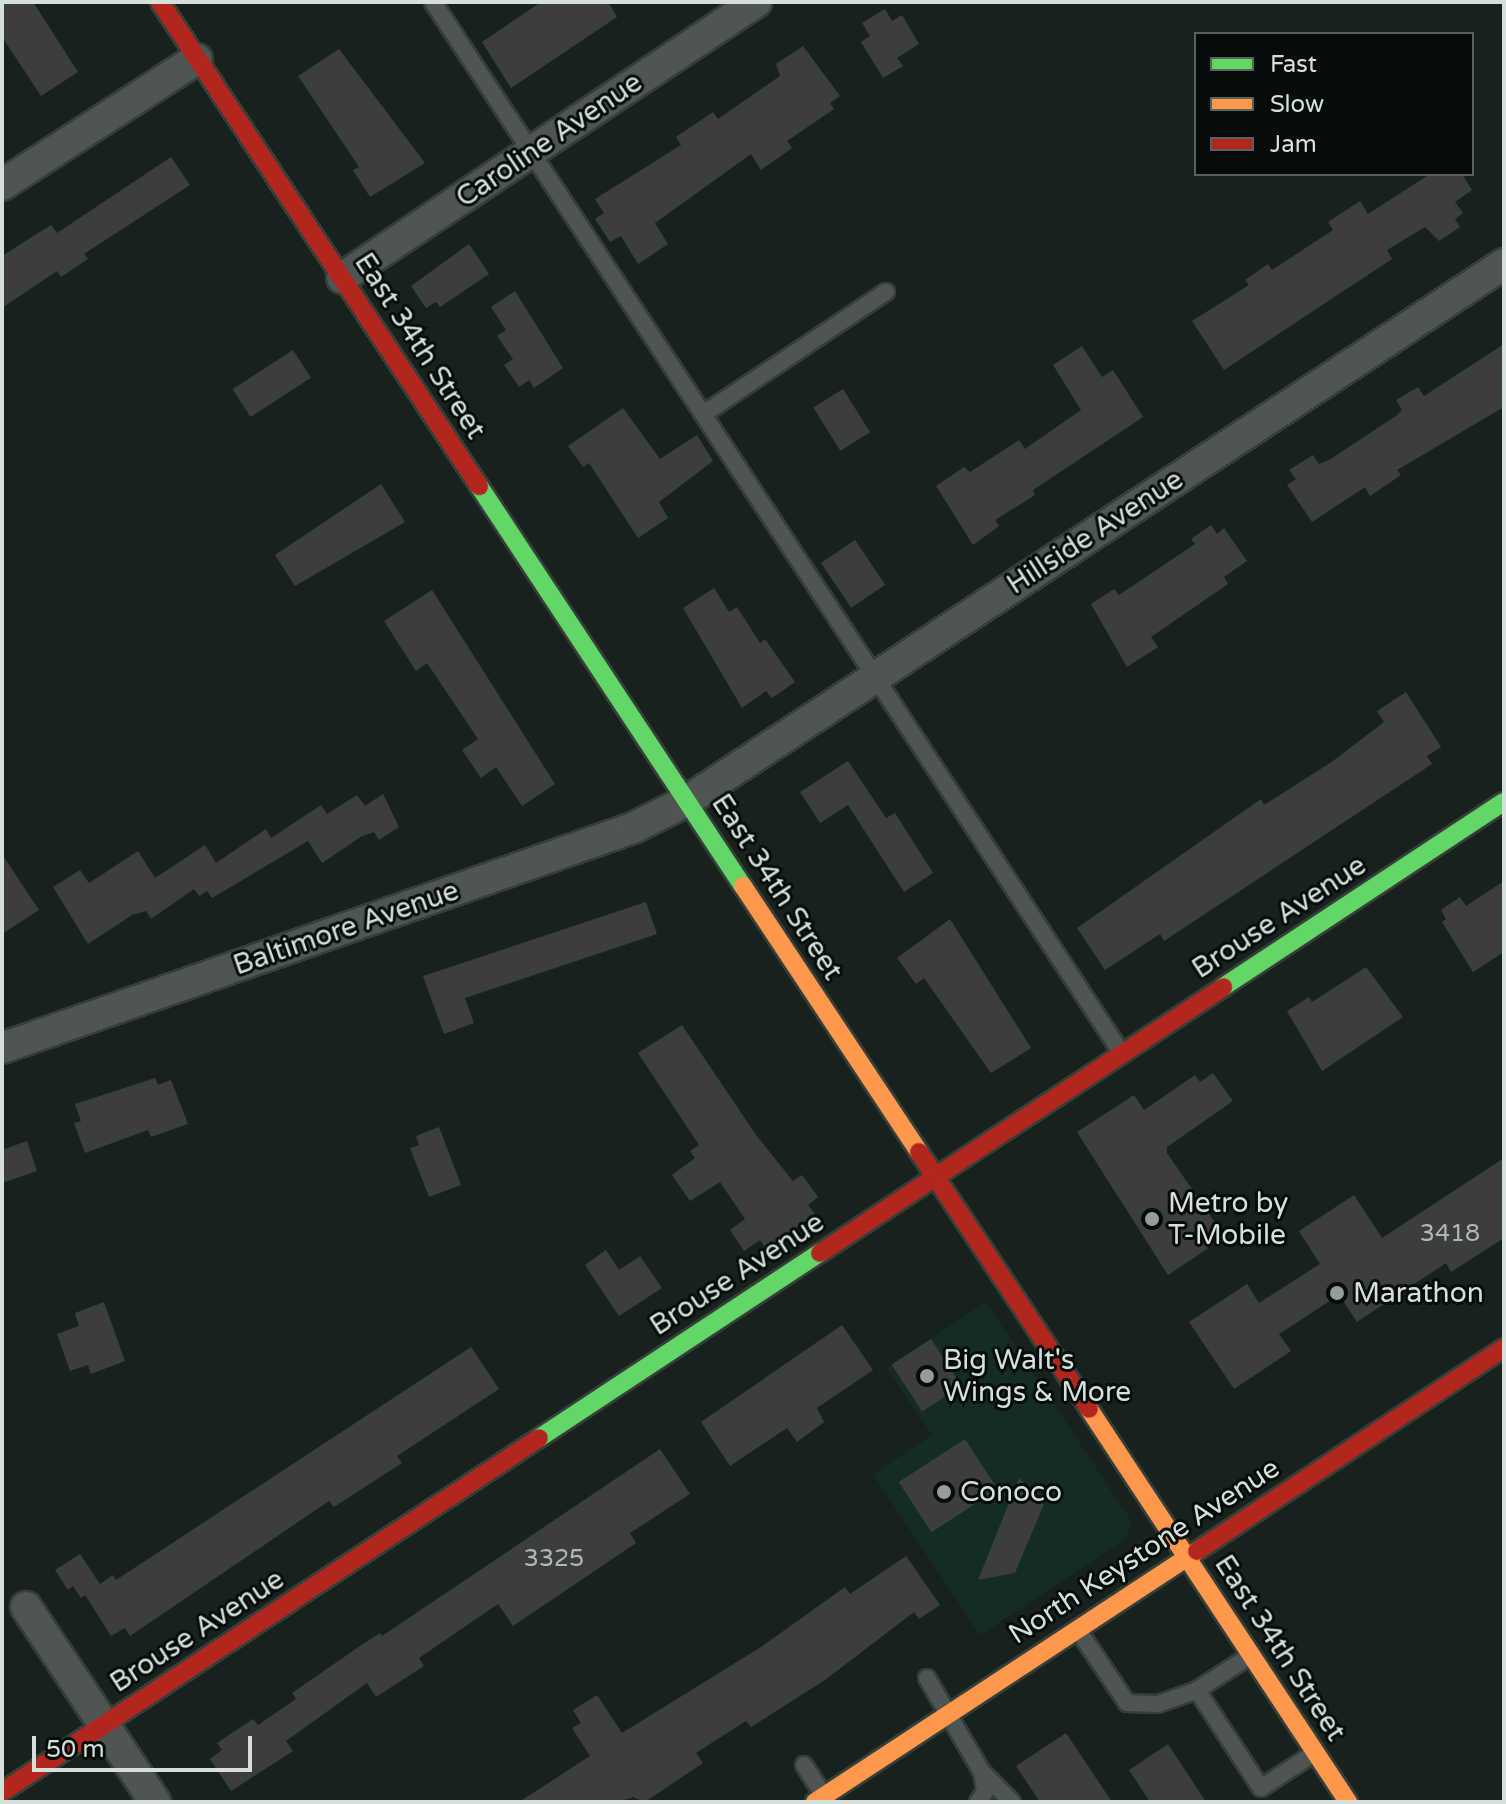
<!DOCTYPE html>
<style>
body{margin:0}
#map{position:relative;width:1506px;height:1804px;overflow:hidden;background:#18221d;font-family:"Varela Round",sans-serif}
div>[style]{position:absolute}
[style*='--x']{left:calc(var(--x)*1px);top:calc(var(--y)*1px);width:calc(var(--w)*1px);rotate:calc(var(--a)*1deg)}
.built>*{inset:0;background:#152c22}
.building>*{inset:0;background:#3c3e3e;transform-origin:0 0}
.roads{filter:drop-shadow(2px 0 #363e39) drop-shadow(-2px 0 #363e39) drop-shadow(0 2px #363e39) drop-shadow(0 -2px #363e39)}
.lane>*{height:16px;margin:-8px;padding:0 8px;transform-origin:8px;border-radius:8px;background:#4e5552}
.street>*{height:30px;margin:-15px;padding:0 15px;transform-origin:15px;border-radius:15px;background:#4e5552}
.fast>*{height:18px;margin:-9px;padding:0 9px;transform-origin:9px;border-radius:9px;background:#63d668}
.slow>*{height:18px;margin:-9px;padding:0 9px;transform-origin:9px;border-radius:9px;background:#ff974d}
.jam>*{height:18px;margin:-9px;padding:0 9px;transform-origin:9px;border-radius:9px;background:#b3261e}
.dots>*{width:22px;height:22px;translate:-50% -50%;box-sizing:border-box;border:4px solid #060d09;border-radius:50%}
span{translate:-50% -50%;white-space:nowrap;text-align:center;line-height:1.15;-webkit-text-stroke:6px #060d09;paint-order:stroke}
.number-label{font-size:24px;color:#afb8b4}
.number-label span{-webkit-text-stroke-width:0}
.street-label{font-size:28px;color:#d5e0db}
.poi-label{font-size:28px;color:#d5e0db}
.left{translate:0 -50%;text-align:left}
.frame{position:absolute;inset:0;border:4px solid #d5e0db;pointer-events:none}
.legend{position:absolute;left:1194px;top:32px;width:280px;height:144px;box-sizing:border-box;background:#060d09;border:2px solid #59615d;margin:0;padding:10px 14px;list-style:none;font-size:24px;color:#d5e0db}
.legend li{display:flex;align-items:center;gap:16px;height:40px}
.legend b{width:40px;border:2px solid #59615d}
.scale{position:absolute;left:32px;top:1736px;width:220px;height:36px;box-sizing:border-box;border:4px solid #d5e0db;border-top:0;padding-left:10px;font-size:24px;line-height:28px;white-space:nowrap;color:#d5e0db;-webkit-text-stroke:6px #060d09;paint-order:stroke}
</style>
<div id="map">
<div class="built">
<i style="clip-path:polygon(986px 1302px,1132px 1522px,1126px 1539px,980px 1635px,873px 1474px,932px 1435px,887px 1368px)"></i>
</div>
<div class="building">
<i style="clip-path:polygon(2px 2px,33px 2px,78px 72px,41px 96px,2px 37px)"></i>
<i style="clip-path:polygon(541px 2px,608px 2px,617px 17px,511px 88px,482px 42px)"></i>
<i style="clip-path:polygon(885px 9px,892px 21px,902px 15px,919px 44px,897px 58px,903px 66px,883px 78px,861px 42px,870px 36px,862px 23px)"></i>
<i style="clip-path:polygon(803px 46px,840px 96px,830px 103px,834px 109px,787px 141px,792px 148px,761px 170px,751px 154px,655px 223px,668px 244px,638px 264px,621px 236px,610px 242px,595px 219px,604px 213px,595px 199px,681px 145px,676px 137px,713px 112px,718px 119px,780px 76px,776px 64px)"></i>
<i style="clip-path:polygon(339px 49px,425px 163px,370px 197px,353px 170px,359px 167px,298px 76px)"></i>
<i style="clip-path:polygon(171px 157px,190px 185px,84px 254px,88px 259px,61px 277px,57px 271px,2px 308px,2px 256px,51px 225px,57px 233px)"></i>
<i style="clip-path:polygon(1430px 174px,1462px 174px,1472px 190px,1455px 202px,1463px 213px,1455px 219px,1460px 227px,1439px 241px,1425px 227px,1387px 250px,1392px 259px,1224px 370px,1192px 321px,1249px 285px,1245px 280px,1268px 264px,1272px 270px,1333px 230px,1328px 222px,1360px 201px,1368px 214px)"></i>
<i style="clip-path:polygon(469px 244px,489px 274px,440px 307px,436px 302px,426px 308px,411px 286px)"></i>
<i style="clip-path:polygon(515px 291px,563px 368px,534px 388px,529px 380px,519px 387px,504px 365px,513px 359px,497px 336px,506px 330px,491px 307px)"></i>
<i style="clip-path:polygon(1504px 344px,1504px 407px,1397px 470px,1401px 475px,1370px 496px,1365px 487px,1312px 522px,1287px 485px,1296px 479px,1289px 470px,1313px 455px,1319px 464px,1329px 460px,1396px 416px,1402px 410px,1396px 400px,1418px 387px,1424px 396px)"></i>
<i style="clip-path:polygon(1082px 346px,1102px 377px,1113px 370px,1143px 417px,1033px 490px,1035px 495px,995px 520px,999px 526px,973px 545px,936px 486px,964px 467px,970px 472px,1019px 440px,1025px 449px,1081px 410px,1053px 365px)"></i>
<i style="left:293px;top:350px;width:33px;height:72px;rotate:57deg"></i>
<i style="left:843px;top:389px;width:51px;height:35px;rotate:58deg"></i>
<i style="clip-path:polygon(623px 408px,660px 459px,697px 435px,713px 461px,659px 502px,668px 518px,638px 538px,589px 463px,583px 467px,568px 446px)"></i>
<i style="clip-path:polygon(381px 484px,405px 522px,295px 586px,275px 555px)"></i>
<i style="clip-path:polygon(1211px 525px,1217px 534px,1224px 528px,1247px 561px,1224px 577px,1228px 584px,1151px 637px,1158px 647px,1127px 667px,1091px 604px,1114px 589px,1119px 595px,1195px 544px,1191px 539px)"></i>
<i style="left:855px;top:540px;width:54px;height:41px;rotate:56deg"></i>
<i style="clip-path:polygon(714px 588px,729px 612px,737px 607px,760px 643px,765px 639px,795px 682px,772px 698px,766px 691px,742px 708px,683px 608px)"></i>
<i style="clip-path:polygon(432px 590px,555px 784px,522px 806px,496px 767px,481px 778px,462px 750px,478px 739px,427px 663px,416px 671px,384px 621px)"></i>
<i style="clip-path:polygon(1406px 692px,1441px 747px,1427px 756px,1432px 764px,1164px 941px,1160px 934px,1105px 970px,1077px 928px,1261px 799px,1264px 805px,1333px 761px,1384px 722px,1377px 711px)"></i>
<i style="clip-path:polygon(848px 761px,886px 818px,895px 813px,933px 873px,904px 892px,848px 805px,820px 823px,800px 792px)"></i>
<i style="clip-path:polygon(383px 794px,399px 827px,379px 840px,374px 832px,362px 836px,322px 863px,308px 841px,212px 898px,207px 891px,199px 896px,194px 889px,151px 919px,146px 911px,132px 915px,88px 944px,53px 887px,80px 870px,89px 883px,138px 851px,155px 878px,205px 845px,216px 863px,266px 829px,271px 838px,321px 805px,327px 814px,357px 795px,365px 806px)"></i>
<i style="clip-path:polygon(2px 854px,39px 910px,2px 934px)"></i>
<i style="clip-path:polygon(1504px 881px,1504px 952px,1473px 972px,1442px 922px,1446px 919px,1441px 910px,1460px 897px,1466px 906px)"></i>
<i style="clip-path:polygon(646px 902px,657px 934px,465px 998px,474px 1023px,444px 1034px,423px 976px)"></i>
<i style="clip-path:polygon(950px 919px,1031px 1048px,991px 1073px,924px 978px,916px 984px,897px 958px)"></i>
<i style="clip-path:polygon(1366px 967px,1403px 1017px,1322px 1071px,1287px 1011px,1309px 997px,1312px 1002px)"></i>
<i style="clip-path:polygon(682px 1025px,756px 1135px,793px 1181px,802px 1175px,818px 1197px,808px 1205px,815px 1214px,766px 1249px,760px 1240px,744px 1251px,730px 1230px,745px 1219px,720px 1182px,690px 1201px,672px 1175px,695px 1158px,690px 1151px,699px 1145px,638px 1053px)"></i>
<i style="clip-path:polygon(1213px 1073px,1233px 1101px,1167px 1147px,1167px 1153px,1225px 1237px,1168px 1275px,1077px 1132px,1134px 1095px,1144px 1110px,1195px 1075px,1200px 1082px)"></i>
<i style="clip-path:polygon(155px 1078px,158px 1085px,171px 1080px,188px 1124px,151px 1137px,148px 1130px,85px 1153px,74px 1123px,81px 1121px,75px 1104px)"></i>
<i style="clip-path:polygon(439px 1127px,461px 1185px,429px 1197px,410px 1148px,419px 1145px,416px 1136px)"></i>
<i style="clip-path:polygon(27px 1141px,37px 1171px,2px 1183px,2px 1150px)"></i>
<i style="clip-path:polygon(1504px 1158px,1504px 1238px,1451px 1272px,1446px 1263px,1357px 1322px,1339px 1295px,1279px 1334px,1291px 1351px,1234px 1389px,1189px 1322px,1247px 1284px,1259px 1303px,1320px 1264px,1299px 1231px,1354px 1195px,1382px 1238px)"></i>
<i style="clip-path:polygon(606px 1250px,619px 1270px,640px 1256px,662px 1288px,619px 1316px,585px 1265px)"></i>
<i style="clip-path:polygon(104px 1302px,125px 1361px,91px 1374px,88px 1365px,70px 1371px,57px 1334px,79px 1326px,75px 1313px)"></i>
<i style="clip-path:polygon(842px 1325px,873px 1370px,817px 1408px,824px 1422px,797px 1442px,787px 1428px,730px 1466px,701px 1422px)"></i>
<i style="left:931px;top:1339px;width:56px;height:47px;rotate:57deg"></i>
<i style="clip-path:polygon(471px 1347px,499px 1389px,397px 1456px,402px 1463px,334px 1507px,329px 1501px,130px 1636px,125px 1628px,111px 1636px,85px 1595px,81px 1598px,73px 1586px,68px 1590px,55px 1570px,80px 1554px,100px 1584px,113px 1575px,116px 1580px)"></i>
<i style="left:965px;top:1439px;width:60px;height:79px;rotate:57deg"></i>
<i style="clip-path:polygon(660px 1449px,690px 1494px,630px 1533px,636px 1543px,513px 1626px,498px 1604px,419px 1658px,424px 1666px,376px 1697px,367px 1683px,286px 1741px,293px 1751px,231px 1791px,210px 1759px,222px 1750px,217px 1743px,253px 1719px,258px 1725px,296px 1699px,292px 1693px,360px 1646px,380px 1633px,382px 1636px)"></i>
<i style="clip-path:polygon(1019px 1478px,1044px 1504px,1015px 1573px,978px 1580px)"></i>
<i style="clip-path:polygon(906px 1556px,940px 1605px,919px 1619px,914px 1612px,825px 1680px,751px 1727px,746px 1721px,696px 1753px,703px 1763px,654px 1796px,645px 1802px,633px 1797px,618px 1802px,519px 1802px,590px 1756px,572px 1728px,581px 1723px,573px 1710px,597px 1695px,622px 1733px,761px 1647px,845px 1587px,850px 1594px)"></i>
<i style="clip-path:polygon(1066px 1733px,1112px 1802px,1040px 1802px,1016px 1766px)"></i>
<i style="clip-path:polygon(1168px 1744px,1206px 1802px,1150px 1802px,1129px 1770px)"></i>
</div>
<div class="roads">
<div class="lane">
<i style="--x:433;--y:2;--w:1255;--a:56.77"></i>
<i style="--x:705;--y:413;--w:218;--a:-33.8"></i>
<i style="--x:1078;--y:1630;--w:88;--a:56.1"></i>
<i style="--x:1127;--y:1703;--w:31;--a:2"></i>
<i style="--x:1158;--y:1704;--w:41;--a:-19.7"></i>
<i style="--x:1197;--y:1690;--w:64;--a:-32.9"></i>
<i style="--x:927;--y:1678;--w:109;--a:59.7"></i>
<i style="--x:982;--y:1772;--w:20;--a:81"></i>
<i style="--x:985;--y:1792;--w:12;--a:125"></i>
<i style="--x:1197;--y:1690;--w:117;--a:56.9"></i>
<i style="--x:1261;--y:1788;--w:62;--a:-33.2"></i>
<i style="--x:804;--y:1765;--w:35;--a:57"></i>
<i style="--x:982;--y:1772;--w:42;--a:45"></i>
</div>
<div class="street">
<i style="--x:2;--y:185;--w:232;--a:-32.9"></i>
<i style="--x:342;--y:278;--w:498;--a:-33.7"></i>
<i style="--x:2;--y:1048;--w:668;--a:-19.22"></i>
<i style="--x:633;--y:828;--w:60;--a:-26.6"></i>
<i style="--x:687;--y:801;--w:978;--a:-33.32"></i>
<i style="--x:26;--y:1607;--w:234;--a:56.5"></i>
</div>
<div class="fast">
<i style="--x:479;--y:486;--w:479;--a:56.6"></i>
<i style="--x:1223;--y:987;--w:336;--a:-33.4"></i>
<i style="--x:539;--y:1438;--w:336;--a:-33.4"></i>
</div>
<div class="slow">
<i style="--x:743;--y:886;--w:319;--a:56.5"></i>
<i style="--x:1089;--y:1409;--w:471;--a:56.6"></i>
<i style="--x:815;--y:1802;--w:457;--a:-33.3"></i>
</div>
<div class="jam">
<i style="--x:160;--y:2;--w:580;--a:56.61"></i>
<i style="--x:919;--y:1152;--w:308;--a:56.5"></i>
<i style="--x:820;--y:1253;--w:483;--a:-33.4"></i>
<i style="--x:1197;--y:1551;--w:368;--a:-33.5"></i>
<i style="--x:2;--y:1792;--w:643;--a:-33.39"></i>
</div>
</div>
<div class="dots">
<i style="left:1152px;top:1219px;background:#939e98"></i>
<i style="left:1337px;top:1293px;background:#939e98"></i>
<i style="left:927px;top:1376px;background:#939e98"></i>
<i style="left:944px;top:1492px;background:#939e98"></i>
</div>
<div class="number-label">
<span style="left:1450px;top:1234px">3418</span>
<span style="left:554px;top:1559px">3325</span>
</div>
<div class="street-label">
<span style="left:549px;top:140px;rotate:-34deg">Caroline Avenue</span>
<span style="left:420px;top:346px;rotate:57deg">East 34th Street</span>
<span style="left:1095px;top:532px;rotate:-33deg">Hillside Avenue</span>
<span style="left:777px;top:887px;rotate:57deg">East 34th Street</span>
<span style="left:1279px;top:917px;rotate:-33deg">Brouse Avenue</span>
<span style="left:346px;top:928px;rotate:-19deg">Baltimore Avenue</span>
<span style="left:737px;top:1274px;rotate:-33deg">Brouse Avenue</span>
<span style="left:1144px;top:1551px;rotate:-33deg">North Keystone Avenue</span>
<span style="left:197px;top:1631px;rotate:-33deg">Brouse Avenue</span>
<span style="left:1280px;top:1648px;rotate:57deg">East 34th Street</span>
</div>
<div class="poi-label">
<span class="left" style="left:1168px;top:1219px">Metro by<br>T-Mobile</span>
<span class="left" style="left:1353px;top:1293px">Marathon</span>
<span class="left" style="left:943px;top:1376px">Big Walt's<br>Wings &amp; More</span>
<span class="left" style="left:960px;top:1492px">Conoco</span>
</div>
<div class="frame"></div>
<ul class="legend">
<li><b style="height:10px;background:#63d668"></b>Fast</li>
<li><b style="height:10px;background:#ff974d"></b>Slow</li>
<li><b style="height:10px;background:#b3261e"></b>Jam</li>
</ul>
<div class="scale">50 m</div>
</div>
